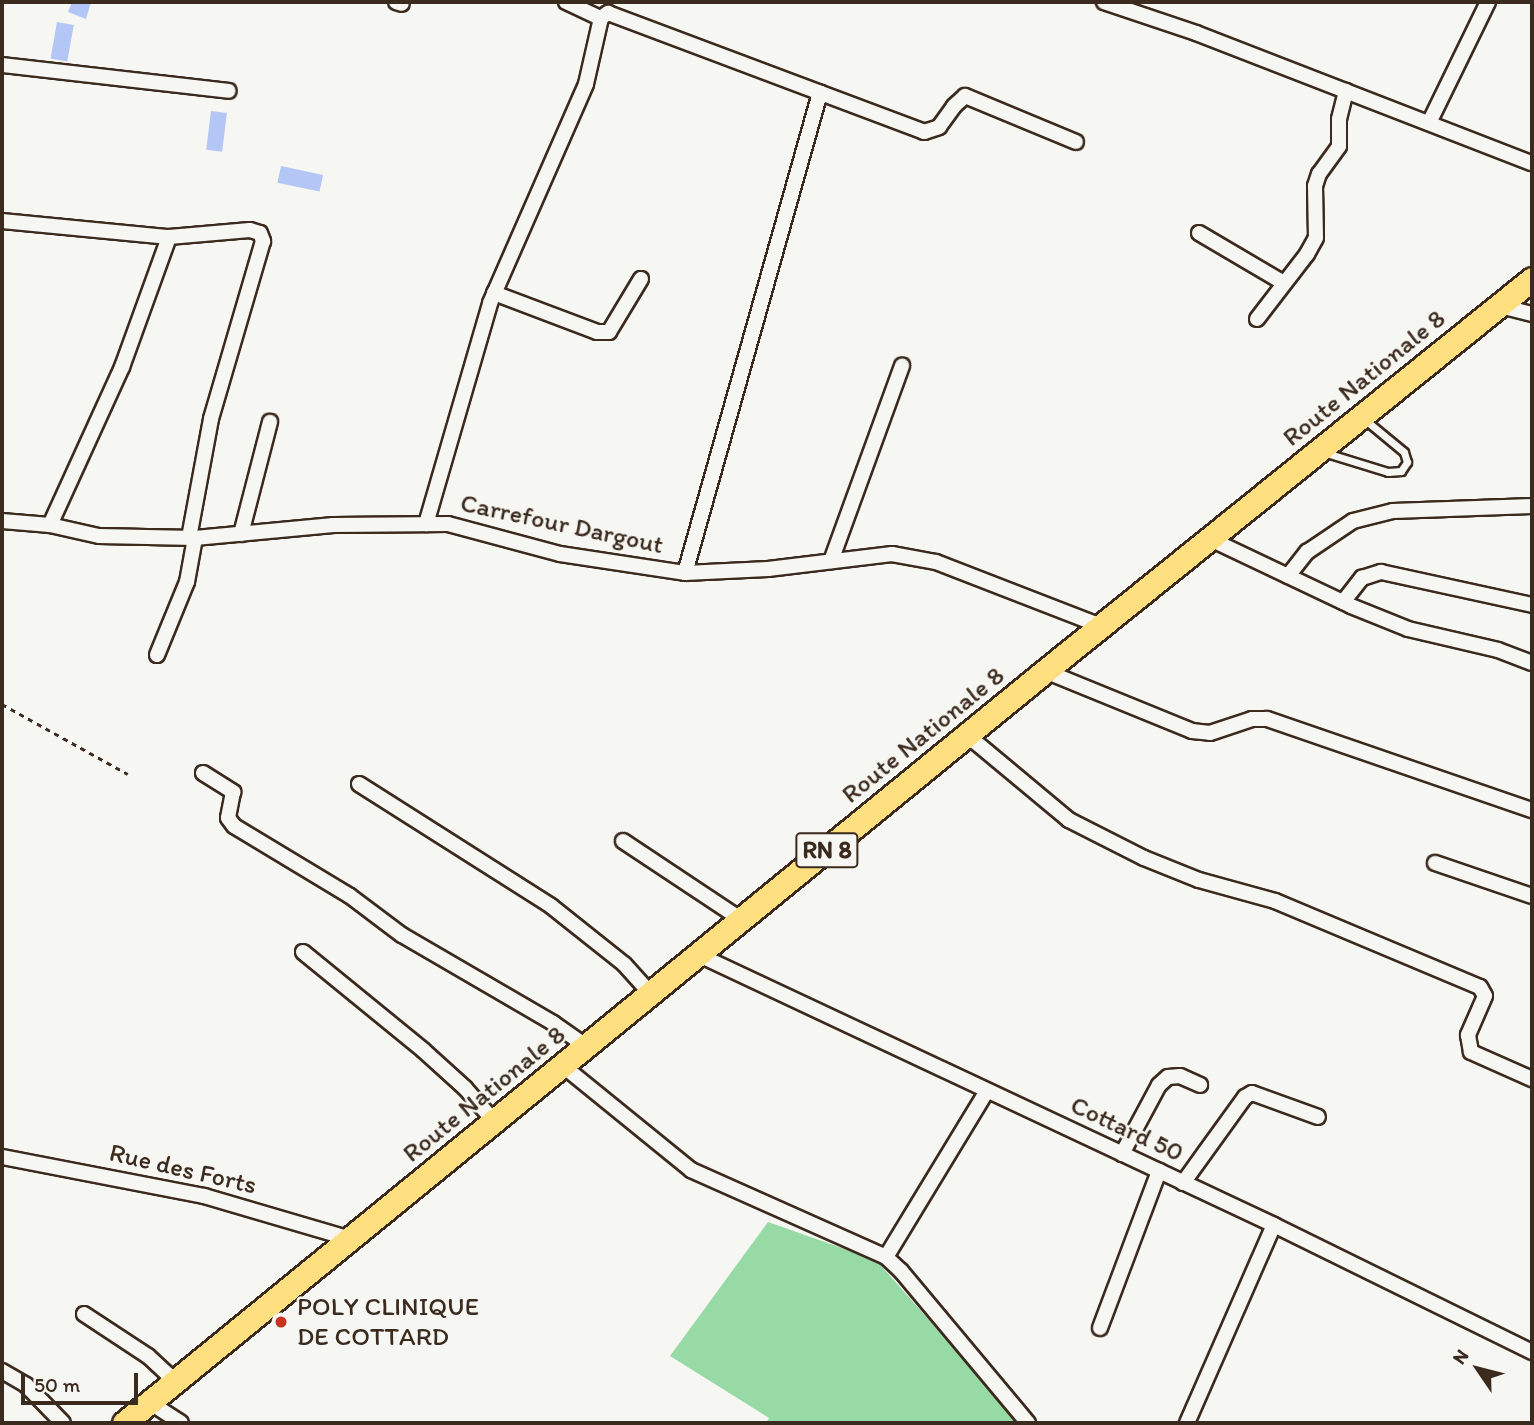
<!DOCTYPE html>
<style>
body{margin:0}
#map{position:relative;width:1534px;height:1425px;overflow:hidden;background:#f6f6f2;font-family:Itim,sans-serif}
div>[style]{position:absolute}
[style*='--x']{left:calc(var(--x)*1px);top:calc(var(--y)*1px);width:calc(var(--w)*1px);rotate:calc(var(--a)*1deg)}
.green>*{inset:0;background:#98daa5}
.building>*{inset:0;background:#b3c6f5;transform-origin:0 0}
.path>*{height:2.5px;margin-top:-1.25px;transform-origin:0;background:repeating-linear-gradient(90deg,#3b2a1e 0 5px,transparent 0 10px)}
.roads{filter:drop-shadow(2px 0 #3b2a1e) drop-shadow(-2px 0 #3b2a1e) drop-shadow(0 2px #3b2a1e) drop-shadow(0 -2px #3b2a1e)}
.service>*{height:7px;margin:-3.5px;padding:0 3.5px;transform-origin:3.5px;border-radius:3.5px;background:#f6f6f2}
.minor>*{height:14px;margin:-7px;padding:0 7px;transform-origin:7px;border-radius:7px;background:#f6f6f2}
.primary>*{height:23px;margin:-11.5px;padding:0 11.5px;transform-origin:11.5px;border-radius:11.5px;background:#fedf80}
.dots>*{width:19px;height:19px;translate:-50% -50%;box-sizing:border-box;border:4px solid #f6f6f2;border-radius:50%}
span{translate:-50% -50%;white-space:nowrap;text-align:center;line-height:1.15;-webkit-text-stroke:5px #f6f6f2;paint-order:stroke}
.shield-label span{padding:2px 5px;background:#f6f6f2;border:2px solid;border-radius:5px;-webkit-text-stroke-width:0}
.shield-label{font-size:24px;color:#3b2a1e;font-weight:700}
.street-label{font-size:26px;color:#3b2a1e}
.poi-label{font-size:26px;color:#3b2a1e}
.left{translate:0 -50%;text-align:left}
.frame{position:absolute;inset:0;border:4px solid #3b2a1e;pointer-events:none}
.north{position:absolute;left:1443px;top:1334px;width:70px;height:70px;-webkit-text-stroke:5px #f6f6f2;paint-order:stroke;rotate:305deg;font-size:19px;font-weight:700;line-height:28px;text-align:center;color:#3b2a1e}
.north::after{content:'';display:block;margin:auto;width:24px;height:32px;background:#3b2a1e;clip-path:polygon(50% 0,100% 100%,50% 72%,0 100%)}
.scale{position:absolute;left:21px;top:1373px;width:117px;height:32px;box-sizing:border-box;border:4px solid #3b2a1e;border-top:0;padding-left:9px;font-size:21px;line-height:24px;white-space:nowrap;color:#3b2a1e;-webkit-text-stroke:5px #f6f6f2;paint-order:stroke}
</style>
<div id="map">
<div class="green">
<i style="clip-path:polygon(768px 1222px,876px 1260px,1020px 1423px,766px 1423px,769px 1418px,670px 1356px)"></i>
</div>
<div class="building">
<i style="clip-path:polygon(72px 2px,91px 2px,86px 19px,68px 12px)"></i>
<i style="left:57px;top:22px;width:17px;height:37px;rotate:10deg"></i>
<i style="left:211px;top:111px;width:16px;height:39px;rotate:7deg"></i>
<i style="left:281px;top:166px;width:43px;height:17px;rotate:12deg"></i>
</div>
<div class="path">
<i style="--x:2;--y:704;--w:144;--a:29.1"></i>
</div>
<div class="roads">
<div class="service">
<i style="--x:1323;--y:452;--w:68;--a:17.1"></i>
<i style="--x:1388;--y:472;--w:13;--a:-4"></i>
<i style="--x:1401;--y:471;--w:11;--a:-56"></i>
<i style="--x:1407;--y:462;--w:10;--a:-107"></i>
<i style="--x:1404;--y:452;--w:52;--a:-140.5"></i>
</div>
<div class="minor">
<i style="--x:396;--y:2;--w:6;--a:18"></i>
<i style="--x:566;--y:2;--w:38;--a:25"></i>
<i style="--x:1104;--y:2;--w:97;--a:18.6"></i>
<i style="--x:1196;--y:33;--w:360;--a:21.2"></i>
<i style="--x:2;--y:65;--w:228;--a:6.5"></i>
<i style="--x:1429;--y:123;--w:135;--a:-64"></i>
<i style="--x:2;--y:221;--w:168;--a:5.5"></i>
<i style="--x:169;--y:237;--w:81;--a:-4.9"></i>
<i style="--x:250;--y:230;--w:10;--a:17"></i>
<i style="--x:260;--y:233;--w:9;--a:69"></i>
<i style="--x:263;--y:241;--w:185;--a:106.3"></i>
<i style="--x:211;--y:419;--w:121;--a:100.5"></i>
<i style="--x:1199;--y:233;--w:99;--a:30.5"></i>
<i style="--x:494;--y:293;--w:110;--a:20.7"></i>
<i style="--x:597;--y:332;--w:12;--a:0"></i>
<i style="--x:609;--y:332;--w:62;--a:-58.9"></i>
<i style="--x:1500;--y:306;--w:33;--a:14"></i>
<i style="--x:1257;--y:319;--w:82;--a:-52.4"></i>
<i style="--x:1307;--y:254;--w:18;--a:-61"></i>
<i style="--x:1316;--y:238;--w:52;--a:-91.1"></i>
<i style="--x:1315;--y:186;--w:13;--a:-72"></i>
<i style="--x:1319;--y:174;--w:34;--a:-54"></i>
<i style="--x:1339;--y:146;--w:27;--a:-90"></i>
<i style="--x:1339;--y:119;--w:29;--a:-76"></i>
<i style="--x:2;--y:521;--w:48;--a:4.8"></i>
<i style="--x:50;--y:525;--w:50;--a:12.7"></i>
<i style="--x:99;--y:536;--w:96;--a:1.2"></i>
<i style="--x:195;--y:538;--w:139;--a:-5.4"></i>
<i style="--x:333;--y:525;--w:115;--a:-0.5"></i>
<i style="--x:448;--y:524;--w:116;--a:15"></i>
<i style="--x:560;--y:554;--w:126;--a:8.6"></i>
<i style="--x:685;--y:573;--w:83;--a:-2.8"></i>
<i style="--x:768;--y:569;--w:125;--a:-6.9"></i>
<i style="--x:892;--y:554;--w:45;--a:10.3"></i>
<i style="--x:936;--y:562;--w:177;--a:21.2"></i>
<i style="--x:426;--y:524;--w:230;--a:-73.8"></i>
<i style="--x:490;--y:303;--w:239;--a:-66.3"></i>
<i style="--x:586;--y:84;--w:68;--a:-77.2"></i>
<i style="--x:601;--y:18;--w:9;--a:-36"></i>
<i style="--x:608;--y:13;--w:338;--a:20.6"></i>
<i style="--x:924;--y:132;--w:16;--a:-18"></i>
<i style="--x:939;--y:127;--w:26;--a:-54"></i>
<i style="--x:954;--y:106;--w:15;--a:-42"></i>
<i style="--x:965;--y:96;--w:120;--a:22.5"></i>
<i style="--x:50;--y:525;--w:174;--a:-65.5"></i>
<i style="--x:122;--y:367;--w:138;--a:-70.1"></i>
<i style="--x:241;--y:534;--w:116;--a:-75.5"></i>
<i style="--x:1208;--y:538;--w:158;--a:25.4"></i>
<i style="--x:1351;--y:606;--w:61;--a:22"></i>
<i style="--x:1408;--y:629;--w:92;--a:13.1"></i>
<i style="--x:1498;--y:650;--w:36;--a:21"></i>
<i style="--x:831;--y:561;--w:208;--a:-70"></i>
<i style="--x:685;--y:573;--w:499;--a:-74.3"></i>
<i style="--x:1288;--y:576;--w:31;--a:-52"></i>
<i style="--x:1307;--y:552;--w:55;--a:-34"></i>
<i style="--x:1353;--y:521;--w:41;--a:-14"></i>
<i style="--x:1393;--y:511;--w:139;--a:-2.1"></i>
<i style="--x:1343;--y:602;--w:31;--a:-52"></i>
<i style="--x:1362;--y:578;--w:20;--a:-18"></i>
<i style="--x:1381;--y:572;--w:155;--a:12.3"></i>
<i style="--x:157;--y:655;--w:79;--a:-67.7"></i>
<i style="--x:187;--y:582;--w:45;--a:-79.7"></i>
<i style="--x:1045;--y:671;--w:159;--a:22.2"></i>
<i style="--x:1192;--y:731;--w:18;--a:6"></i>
<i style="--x:1210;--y:733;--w:44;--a:-18.4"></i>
<i style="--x:1252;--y:719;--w:15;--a:0"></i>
<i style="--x:1267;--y:719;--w:280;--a:19"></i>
<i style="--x:967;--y:735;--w:133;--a:39.8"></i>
<i style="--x:1069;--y:820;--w:84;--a:26.9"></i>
<i style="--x:1144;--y:858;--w:59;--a:21.8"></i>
<i style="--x:1199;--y:880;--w:79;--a:15.4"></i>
<i style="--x:1275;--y:901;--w:222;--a:22.8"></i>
<i style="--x:1480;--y:987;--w:10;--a:61"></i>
<i style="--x:1485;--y:996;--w:43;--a:113.6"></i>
<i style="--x:1468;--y:1035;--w:17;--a:80"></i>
<i style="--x:1471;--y:1052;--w:67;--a:23.9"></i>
<i style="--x:203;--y:773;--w:36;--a:32"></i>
<i style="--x:233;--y:792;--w:26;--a:101"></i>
<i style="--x:228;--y:818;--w:10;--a:53"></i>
<i style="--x:234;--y:826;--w:135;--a:31.1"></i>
<i style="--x:350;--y:896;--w:65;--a:36.9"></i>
<i style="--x:402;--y:935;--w:175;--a:30.2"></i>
<i style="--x:553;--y:1023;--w:40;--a:34.9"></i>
<i style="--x:359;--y:784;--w:227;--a:32.4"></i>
<i style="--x:551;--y:906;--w:93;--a:38.5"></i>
<i style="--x:624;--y:964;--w:40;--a:48"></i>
<i style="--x:623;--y:841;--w:143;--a:33.6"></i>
<i style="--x:1435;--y:863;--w:102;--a:18.8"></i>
<i style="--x:303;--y:952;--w:155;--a:39.2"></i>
<i style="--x:423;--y:1050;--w:57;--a:42.1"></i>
<i style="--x:465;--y:1088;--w:44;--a:48.7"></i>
<i style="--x:699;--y:955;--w:635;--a:25.15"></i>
<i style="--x:1274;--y:1225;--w:288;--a:26.2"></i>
<i style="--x:562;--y:1065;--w:166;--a:39.1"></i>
<i style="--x:691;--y:1170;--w:214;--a:24"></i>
<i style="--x:886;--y:1257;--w:21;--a:43"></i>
<i style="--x:901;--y:1271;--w:198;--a:50.1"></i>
<i style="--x:1122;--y:1154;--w:78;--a:-61.8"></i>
<i style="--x:1159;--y:1085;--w:12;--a:-42"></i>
<i style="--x:1168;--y:1077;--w:12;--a:-5"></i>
<i style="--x:1180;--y:1076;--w:22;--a:24"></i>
<i style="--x:2;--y:1157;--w:206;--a:10.9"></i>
<i style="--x:204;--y:1196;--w:153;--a:16.3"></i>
<i style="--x:1183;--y:1183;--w:106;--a:-54.2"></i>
<i style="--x:1245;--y:1097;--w:8;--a:-30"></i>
<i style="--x:1252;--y:1093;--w:70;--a:20"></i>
<i style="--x:886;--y:1257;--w:194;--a:-58.7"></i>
<i style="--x:84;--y:1314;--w:77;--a:33.3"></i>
<i style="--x:148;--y:1356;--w:37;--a:43"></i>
<i style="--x:1100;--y:1328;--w:168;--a:-69.4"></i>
<i style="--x:2;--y:1371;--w:28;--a:30"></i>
<i style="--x:26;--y:1385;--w:53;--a:45.8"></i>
<i style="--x:149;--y:1402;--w:38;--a:33"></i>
<i style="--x:1187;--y:1423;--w:216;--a:-66.3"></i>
</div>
<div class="primary">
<i style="--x:124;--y:1423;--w:1189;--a:-39.23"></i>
<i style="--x:1045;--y:671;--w:625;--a:-38.83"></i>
</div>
</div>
<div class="dots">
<i style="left:281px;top:1322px;background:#c8321e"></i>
</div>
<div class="shield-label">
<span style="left:827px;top:850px">RN 8</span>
</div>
<div class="street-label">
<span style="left:1364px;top:378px;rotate:-39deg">Route Nationale 8</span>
<span style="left:562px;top:524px;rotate:12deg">Carrefour Dargout</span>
<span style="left:923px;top:735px;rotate:-39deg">Route Nationale 8</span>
<span style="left:484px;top:1094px;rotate:-39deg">Route Nationale 8</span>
<span style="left:1127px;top:1129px;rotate:25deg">Cottard 50</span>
<span style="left:183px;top:1169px;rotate:13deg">Rue des Forts</span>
</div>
<div class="poi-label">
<span class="left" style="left:297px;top:1322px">POLY CLINIQUE<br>DE COTTARD</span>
</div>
<div class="frame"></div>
<div class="north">N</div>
<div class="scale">50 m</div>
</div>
